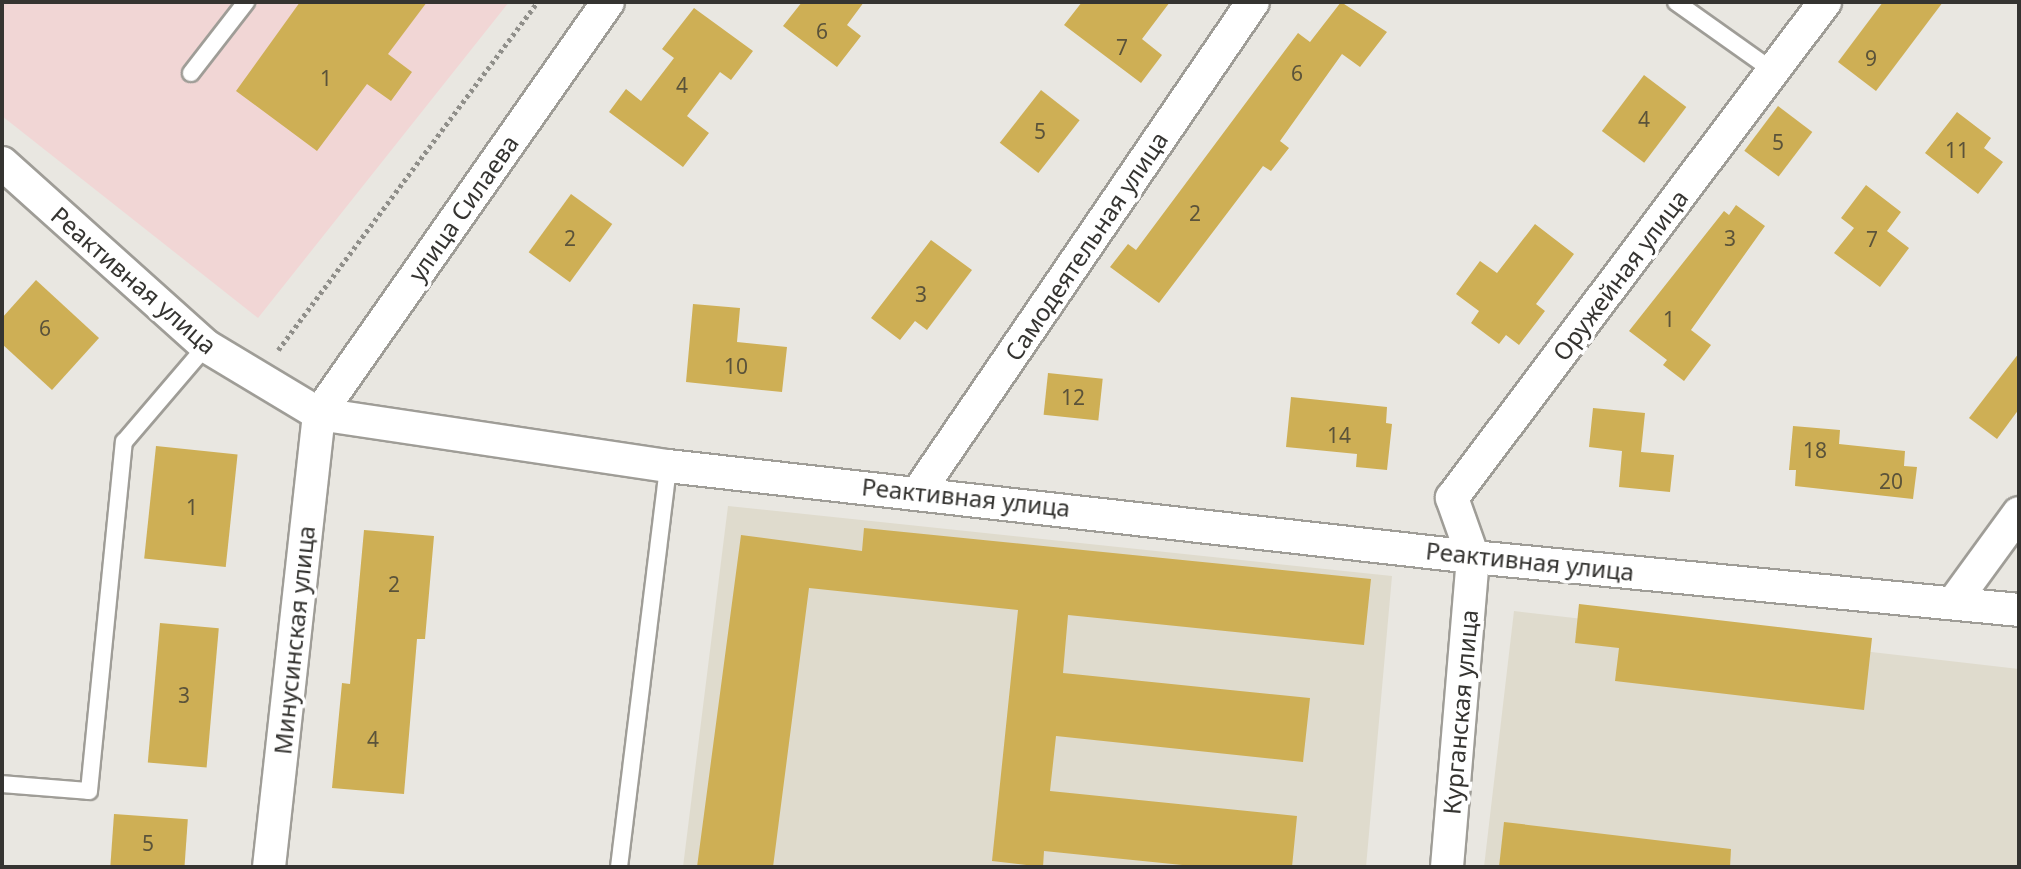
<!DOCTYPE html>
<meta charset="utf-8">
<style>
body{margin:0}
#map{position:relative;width:2021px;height:869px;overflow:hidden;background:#e9e7e1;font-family:"Noto Sans",sans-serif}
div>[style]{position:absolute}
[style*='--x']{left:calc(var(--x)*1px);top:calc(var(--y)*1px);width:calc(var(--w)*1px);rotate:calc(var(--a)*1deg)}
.built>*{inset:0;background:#dfdbcd}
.education>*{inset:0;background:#f1d6d5}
.building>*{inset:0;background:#ceaf55;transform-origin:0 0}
.path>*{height:4.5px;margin-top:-2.25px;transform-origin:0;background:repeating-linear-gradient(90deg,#908f8a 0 3.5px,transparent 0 7px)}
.roads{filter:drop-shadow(2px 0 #9f9d97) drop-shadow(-2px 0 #9f9d97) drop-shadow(0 2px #9f9d97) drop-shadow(0 -2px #9f9d97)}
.service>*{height:16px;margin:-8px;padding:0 8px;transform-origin:8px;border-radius:8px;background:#fff}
.minor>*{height:32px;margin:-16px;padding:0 16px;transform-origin:16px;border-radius:16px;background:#fff}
span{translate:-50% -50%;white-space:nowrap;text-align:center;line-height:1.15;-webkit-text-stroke:7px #fff;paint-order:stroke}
.number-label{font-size:21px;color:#5b533a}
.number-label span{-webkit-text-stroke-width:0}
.street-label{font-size:24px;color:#353431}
.frame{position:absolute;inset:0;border:4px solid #353431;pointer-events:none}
</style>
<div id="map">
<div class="built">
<i style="clip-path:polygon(728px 506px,1392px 576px,1366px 867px,683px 867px)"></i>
<i style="clip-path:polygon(1514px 611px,2019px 669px,2019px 867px,1484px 867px)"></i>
</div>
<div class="education">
<i style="clip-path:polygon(2px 2px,509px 2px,258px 318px,2px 116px)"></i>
</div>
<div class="building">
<i style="clip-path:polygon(300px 2px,427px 2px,388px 54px,412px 72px,391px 101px,367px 84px,317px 151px,236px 91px)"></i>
<i style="clip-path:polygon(802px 2px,864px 2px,847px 25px,861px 36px,837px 67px,783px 26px)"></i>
<i style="clip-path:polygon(1082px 2px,1170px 2px,1142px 39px,1162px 55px,1141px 83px,1064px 25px)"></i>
<i style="clip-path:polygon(1341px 2px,1387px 32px,1360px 67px,1342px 54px,1280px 141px,1289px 148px,1271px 171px,1263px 166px,1159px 303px,1110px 267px,1128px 244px,1136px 250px,1298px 33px,1310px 42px)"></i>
<i style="clip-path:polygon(1883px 2px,1943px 2px,1876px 91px,1838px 62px)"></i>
<i style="clip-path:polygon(694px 8px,753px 51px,731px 80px,720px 72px,687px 116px,709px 133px,683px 167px,609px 112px,626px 89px,641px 101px,674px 58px,662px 49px)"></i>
<i style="left:1644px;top:75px;width:53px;height:70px;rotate:37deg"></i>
<i style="left:1041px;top:90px;width:49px;height:67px;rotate:38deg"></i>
<i style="left:1778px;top:106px;width:43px;height:56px;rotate:37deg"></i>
<i style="clip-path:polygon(1957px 112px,1991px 138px,1984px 148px,2003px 162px,1978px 194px,1925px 153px)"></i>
<i style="clip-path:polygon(1866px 185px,1901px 212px,1887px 231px,1909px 248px,1880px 287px,1834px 253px,1854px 228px,1841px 218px)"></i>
<i style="left:571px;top:194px;width:51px;height:72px;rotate:36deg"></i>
<i style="clip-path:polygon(1736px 205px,1765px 226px,1691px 330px,1711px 345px,1684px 381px,1663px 365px,1667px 360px,1629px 331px,1724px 211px,1729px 215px)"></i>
<i style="clip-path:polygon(1535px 224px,1574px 254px,1536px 304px,1545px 311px,1519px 345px,1506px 335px,1499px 344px,1471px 323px,1479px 311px,1456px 294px,1480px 261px,1497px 273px)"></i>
<i style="clip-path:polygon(931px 240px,972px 270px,927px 330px,915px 321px,900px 340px,871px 318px)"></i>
<i style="clip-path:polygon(36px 280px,99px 338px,52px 390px,2px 344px,2px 318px)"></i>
<i style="clip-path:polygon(693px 304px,740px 308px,737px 342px,787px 347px,782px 392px,686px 382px)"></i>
<i style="clip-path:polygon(2019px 353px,2019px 409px,1997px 439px,1969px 418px)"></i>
<i style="left:1048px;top:373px;width:55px;height:42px;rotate:6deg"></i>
<i style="clip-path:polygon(1291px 397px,1387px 407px,1386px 423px,1392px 424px,1387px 470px,1356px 467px,1357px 454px,1286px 447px)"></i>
<i style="clip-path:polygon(1593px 408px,1645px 413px,1641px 452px,1674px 455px,1670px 492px,1619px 487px,1622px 451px,1589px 447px)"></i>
<i style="clip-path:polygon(1793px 426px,1840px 430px,1839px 444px,1905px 451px,1904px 466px,1917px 467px,1913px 499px,1795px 486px,1796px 470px,1789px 470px)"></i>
<i style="left:156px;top:446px;width:82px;height:113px;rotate:6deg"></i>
<i style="clip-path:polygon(864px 528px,1371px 579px,1364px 645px,1068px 615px,1063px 673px,1310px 698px,1303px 762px,1056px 736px,1050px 791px,1297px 816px,1292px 867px,1202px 867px,1044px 851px,1043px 867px,992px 861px,1018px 610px,809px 588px,773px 867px,697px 867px,741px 535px,862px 551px)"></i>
<i style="clip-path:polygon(364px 530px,434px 536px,425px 639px,417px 639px,404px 794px,332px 788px,342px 683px,350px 684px)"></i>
<i style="clip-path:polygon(1579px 604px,1872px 638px,1864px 710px,1615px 681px,1619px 648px,1575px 643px)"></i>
<i style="left:160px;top:623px;width:59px;height:140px;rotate:5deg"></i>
<i style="left:114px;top:814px;width:74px;height:53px;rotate:4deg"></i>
<i style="clip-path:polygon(1504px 822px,1731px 849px,1730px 867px,1499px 867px)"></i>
</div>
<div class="path">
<i style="--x:278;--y:350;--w:434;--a:-53.3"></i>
</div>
<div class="roads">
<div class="service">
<i style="--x:1676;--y:2;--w:119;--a:35.4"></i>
<i style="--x:191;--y:73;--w:90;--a:-52.2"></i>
<i style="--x:2;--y:784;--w:87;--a:4.6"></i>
<i style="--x:89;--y:791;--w:351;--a:-84.3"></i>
<i style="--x:124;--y:442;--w:126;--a:-49.5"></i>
<i style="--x:619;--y:867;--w:404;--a:-83"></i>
</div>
<div class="minor">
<i style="--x:2;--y:163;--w:274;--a:41.9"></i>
<i style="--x:206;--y:346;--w:132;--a:31"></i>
<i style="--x:319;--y:414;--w:353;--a:8.5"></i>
<i style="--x:668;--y:466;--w:810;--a:6.45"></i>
<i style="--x:1473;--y:557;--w:549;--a:5.54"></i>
<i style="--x:919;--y:491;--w:592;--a:-55.67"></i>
<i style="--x:1954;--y:602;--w:110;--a:-53.9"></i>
<i style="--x:269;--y:867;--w:456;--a:-83.7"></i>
<i style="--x:319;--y:414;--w:503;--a:-54.95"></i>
<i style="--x:1447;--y:867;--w:311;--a:-85.2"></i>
<i style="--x:1473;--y:557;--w:63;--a:-109.6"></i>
<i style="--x:1452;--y:498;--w:621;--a:-53.06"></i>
</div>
</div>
<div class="number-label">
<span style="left:822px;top:31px">6</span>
<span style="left:1122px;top:47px">7</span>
<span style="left:1871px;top:58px">9</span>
<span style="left:1297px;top:73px">6</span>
<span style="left:326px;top:78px">1</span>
<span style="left:682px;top:85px">4</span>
<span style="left:1644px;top:119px">4</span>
<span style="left:1040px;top:131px">5</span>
<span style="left:1778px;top:142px">5</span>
<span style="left:1957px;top:150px">11</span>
<span style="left:1195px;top:213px">2</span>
<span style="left:570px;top:238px">2</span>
<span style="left:1730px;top:238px">3</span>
<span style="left:1872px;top:239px">7</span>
<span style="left:921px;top:294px">3</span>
<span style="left:1669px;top:319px">1</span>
<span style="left:45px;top:328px">6</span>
<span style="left:736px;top:366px">10</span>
<span style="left:1073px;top:397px">12</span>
<span style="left:1339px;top:435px">14</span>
<span style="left:1815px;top:450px">18</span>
<span style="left:1891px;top:481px">20</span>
<span style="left:192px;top:507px">1</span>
<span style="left:394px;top:584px">2</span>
<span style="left:184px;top:695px">3</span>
<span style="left:373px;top:739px">4</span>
<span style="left:148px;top:843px">5</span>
</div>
<div class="street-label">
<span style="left:463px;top:208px;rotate:-55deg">улица Силаева</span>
<span style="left:1086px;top:246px;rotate:-56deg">Самодеятельная улица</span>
<span style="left:1620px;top:275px;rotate:-53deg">Оружейная улица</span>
<span style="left:134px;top:280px;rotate:41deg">Реактивная улица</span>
<span style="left:966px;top:497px;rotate:6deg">Реактивная улица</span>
<span style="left:1530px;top:561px;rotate:6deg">Реактивная улица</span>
<span style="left:294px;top:640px;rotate:-84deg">Минусинская улица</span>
<span style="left:1460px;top:712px;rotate:-85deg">Курганская улица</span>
</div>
<div class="frame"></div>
</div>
